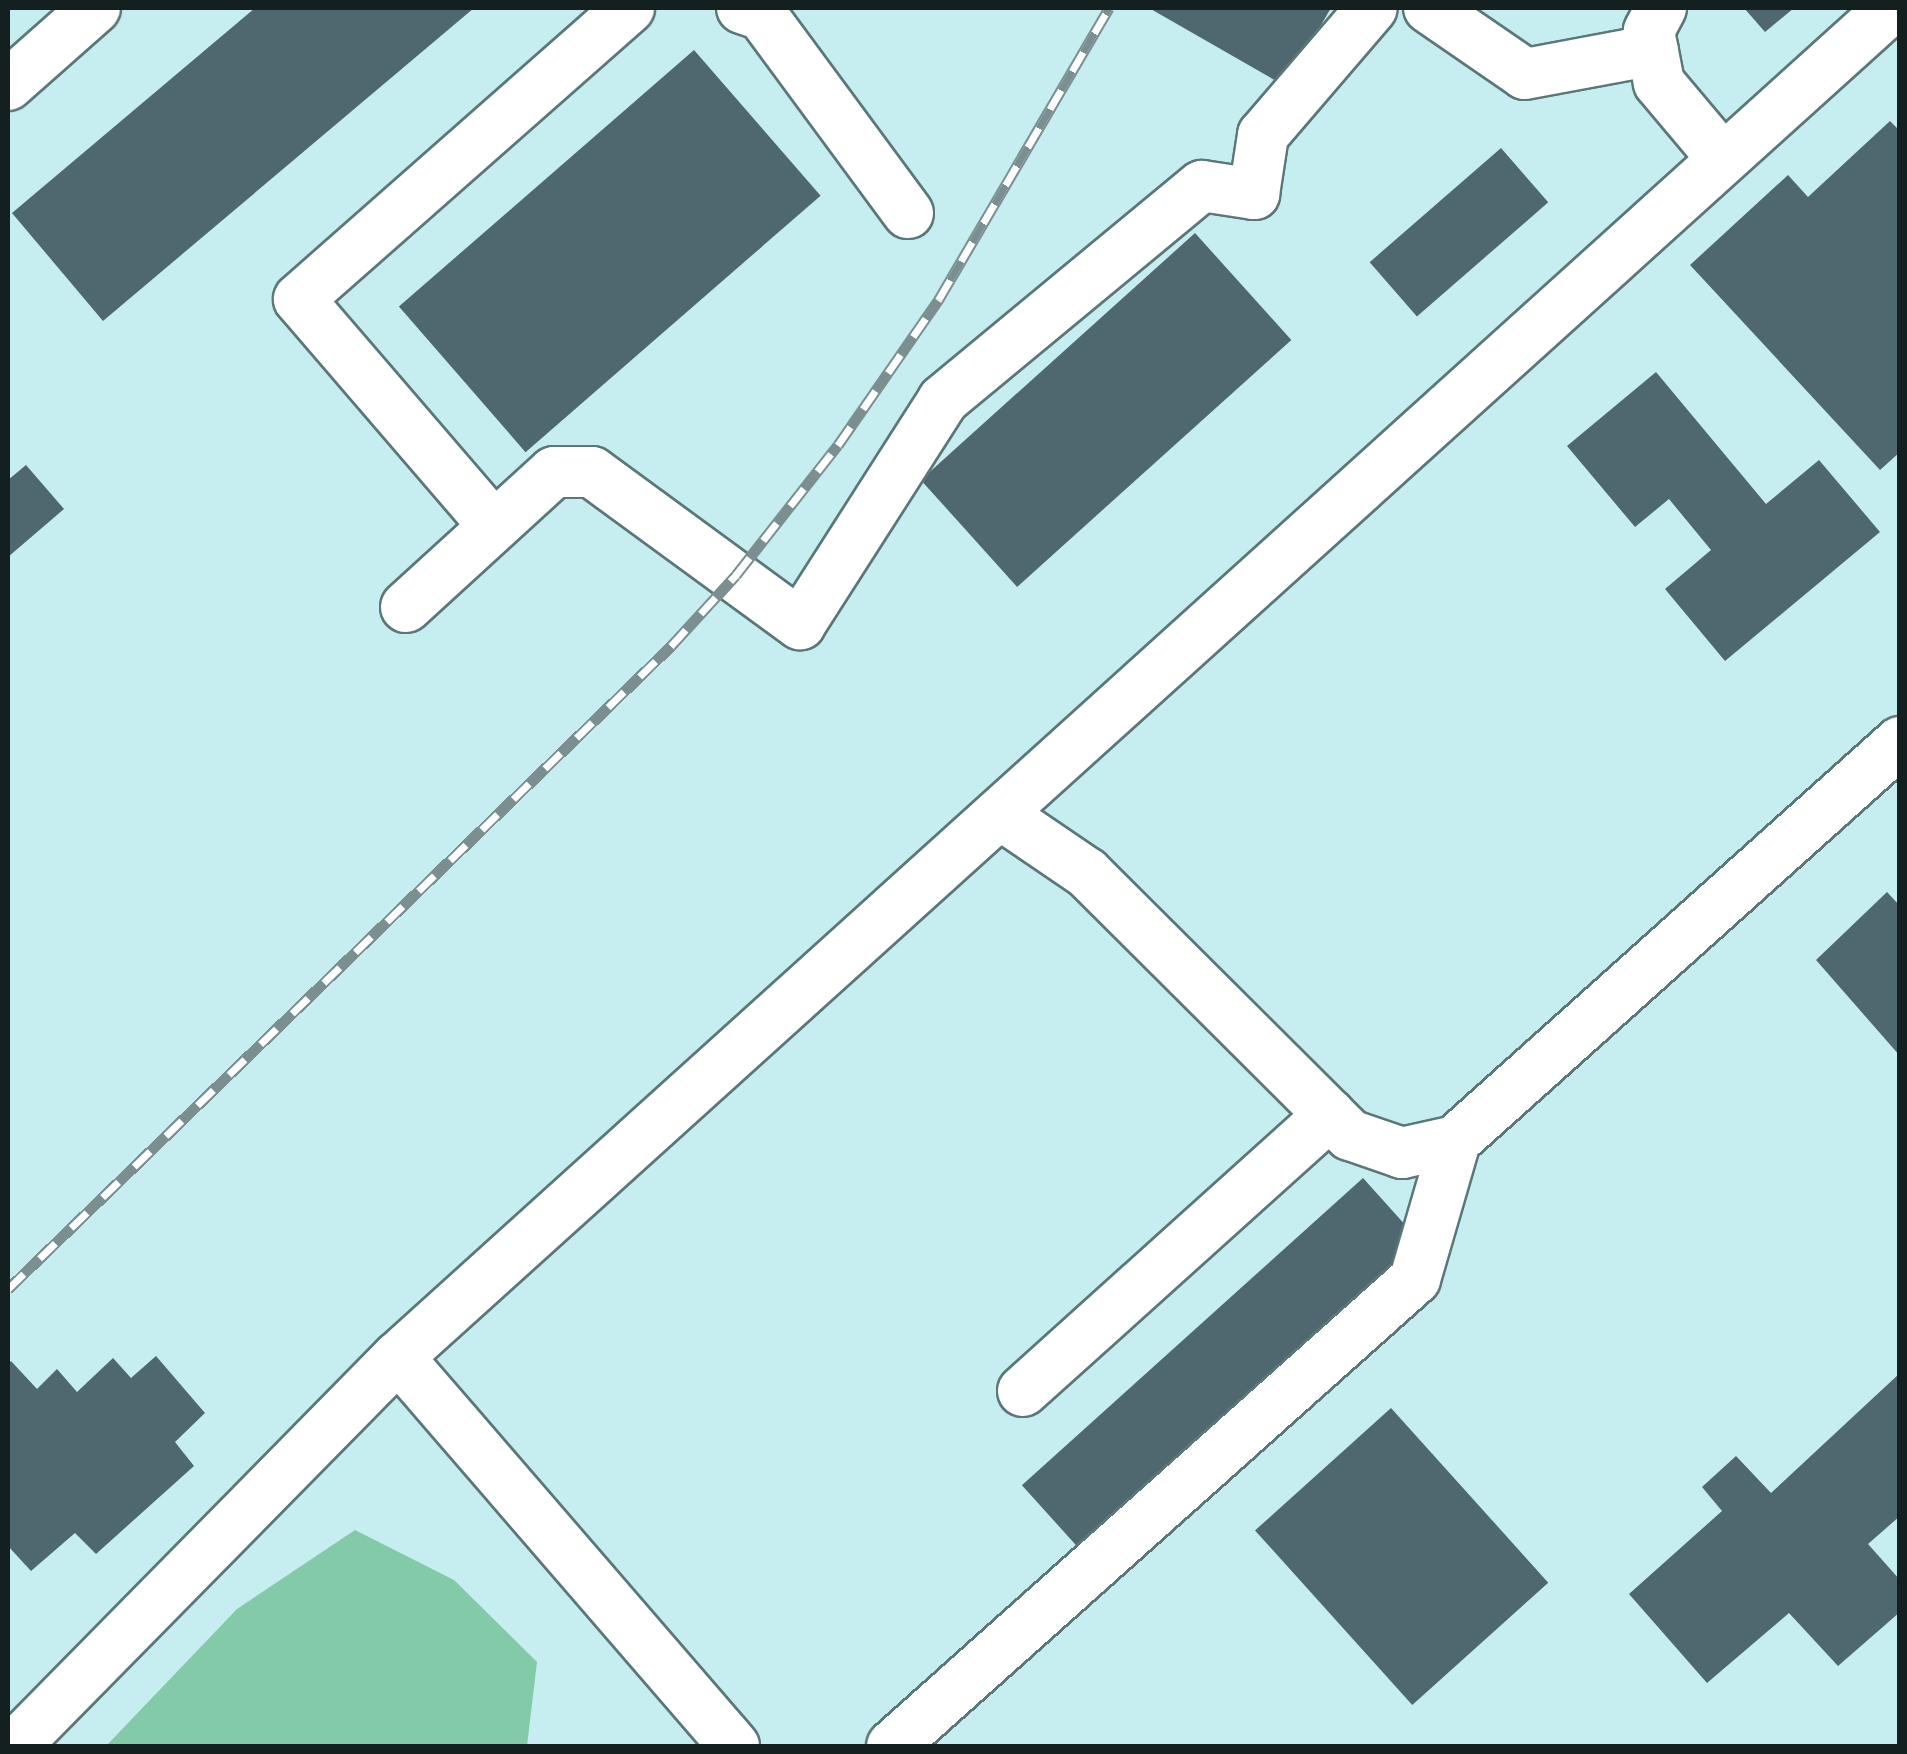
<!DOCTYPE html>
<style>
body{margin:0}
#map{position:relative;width:1907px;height:1754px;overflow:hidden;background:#daf8fa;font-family:Inter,sans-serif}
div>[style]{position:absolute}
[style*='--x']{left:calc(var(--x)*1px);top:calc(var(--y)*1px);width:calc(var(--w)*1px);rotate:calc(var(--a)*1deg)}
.built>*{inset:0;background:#c6eef0;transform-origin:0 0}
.forest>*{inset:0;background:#83caa8}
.building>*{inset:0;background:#4f686f;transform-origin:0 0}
.roads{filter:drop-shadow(2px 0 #5b7778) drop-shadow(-2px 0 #5b7778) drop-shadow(0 2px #5b7778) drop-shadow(0 -2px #5b7778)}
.minor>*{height:50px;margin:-25px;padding:0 25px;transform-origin:25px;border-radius:25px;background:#fff}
.rail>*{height:11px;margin-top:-5.5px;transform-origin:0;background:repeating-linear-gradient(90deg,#fefefe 0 22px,#7b8f91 0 44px);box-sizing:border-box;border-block:2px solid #7b8f91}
span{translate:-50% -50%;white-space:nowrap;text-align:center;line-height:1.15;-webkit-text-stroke:10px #fefefe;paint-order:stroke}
.frame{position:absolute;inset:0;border:10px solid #141f1f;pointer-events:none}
</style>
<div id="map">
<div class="built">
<i style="left:8px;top:8px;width:1891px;height:1738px"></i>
</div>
<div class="forest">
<i style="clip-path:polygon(355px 1530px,454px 1580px,537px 1662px,527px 1746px,106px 1746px,237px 1609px)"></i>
</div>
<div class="building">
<i style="clip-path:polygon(255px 8px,474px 8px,103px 321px,12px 213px)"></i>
<i style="clip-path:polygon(1149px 8px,1331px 8px,1285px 86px)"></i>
<i style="clip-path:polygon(1744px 8px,1794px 8px,1765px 32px)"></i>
<i style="left:694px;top:50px;width:193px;height:391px;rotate:49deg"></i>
<i style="clip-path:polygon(1890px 121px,1900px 131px,1900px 452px,1880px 470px,1690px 265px,1788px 175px,1808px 197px)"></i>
<i style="left:1501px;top:148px;width:72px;height:174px;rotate:49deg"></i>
<i style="left:1195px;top:233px;width:144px;height:369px;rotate:48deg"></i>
<i style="clip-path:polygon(1656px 372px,1766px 504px,1819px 460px,1880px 532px,1725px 661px,1665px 589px,1711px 550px,1669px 499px,1635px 527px,1567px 446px)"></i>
<i style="clip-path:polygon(26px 465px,64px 509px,8px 557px,8px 480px)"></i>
<i style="clip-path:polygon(1887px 892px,1900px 906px,1900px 1056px,1816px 960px)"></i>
<i style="left:1363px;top:1178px;width:84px;height:459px;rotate:48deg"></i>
<i style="clip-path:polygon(156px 1356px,205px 1413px,175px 1442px,194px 1466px,96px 1554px,75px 1533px,31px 1571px,8px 1546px,8px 1364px,11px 1361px,37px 1389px,57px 1369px,77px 1392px,113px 1358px,131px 1378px)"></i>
<i style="clip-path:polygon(1900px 1373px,1900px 1516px,1868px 1544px,1900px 1580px,1900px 1612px,1838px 1666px,1789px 1613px,1707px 1683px,1629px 1594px,1722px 1511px,1702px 1487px,1736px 1456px,1771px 1493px)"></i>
<i style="left:1391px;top:1408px;width:235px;height:183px;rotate:48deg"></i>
</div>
<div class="roads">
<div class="minor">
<i style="--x:742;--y:8;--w:21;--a:19"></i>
<i style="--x:762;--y:15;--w:246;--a:53.6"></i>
<i style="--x:1429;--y:8;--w:116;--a:34.5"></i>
<i style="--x:1525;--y:74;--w:130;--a:-10.6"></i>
<i style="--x:1661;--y:8;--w:26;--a:118"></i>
<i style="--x:1649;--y:31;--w:53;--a:79.1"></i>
<i style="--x:1659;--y:83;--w:99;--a:49.9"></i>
<i style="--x:8;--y:85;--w:116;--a:-41.5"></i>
<i style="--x:494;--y:526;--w:299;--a:-130.7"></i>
<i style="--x:299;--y:299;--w:440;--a:-41.4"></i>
<i style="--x:406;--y:607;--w:200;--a:-42.4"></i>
<i style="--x:554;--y:472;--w:38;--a:0"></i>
<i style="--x:592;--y:472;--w:258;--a:36.2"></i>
<i style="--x:800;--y:624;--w:266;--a:-57.4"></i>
<i style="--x:943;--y:400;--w:336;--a:-39.6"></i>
<i style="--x:1202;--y:186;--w:53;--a:8.7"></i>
<i style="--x:1254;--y:194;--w:60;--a:-81.3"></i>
<i style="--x:1263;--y:135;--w:167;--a:-49.4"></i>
<i style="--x:1003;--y:816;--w:102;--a:34.2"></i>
<i style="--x:1087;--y:873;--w:371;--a:44.9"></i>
<i style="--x:1350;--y:1135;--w:55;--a:19.1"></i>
<i style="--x:1402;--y:1153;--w:54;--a:-12.8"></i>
<i style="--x:398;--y:1357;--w:514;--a:49.18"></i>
<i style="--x:1023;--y:1391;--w:413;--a:-42"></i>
<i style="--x:15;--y:1746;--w:546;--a:-45.45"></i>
<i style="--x:398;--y:1357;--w:2012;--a:-42.1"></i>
<i style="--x:892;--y:1746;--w:701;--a:-41.76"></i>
<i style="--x:1415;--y:1279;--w:144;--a:-73.8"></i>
<i style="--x:1455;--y:1141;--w:598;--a:-41.88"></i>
</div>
</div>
<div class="rail">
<i style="--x:8;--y:1289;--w:924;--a:-44.12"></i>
<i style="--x:671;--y:646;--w:96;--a:-47.5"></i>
<i style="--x:736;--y:575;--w:165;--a:-51.9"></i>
<i style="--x:838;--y:445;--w:178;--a:-55.3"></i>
<i style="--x:939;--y:299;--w:337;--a:-59.7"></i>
</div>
<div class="frame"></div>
</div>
